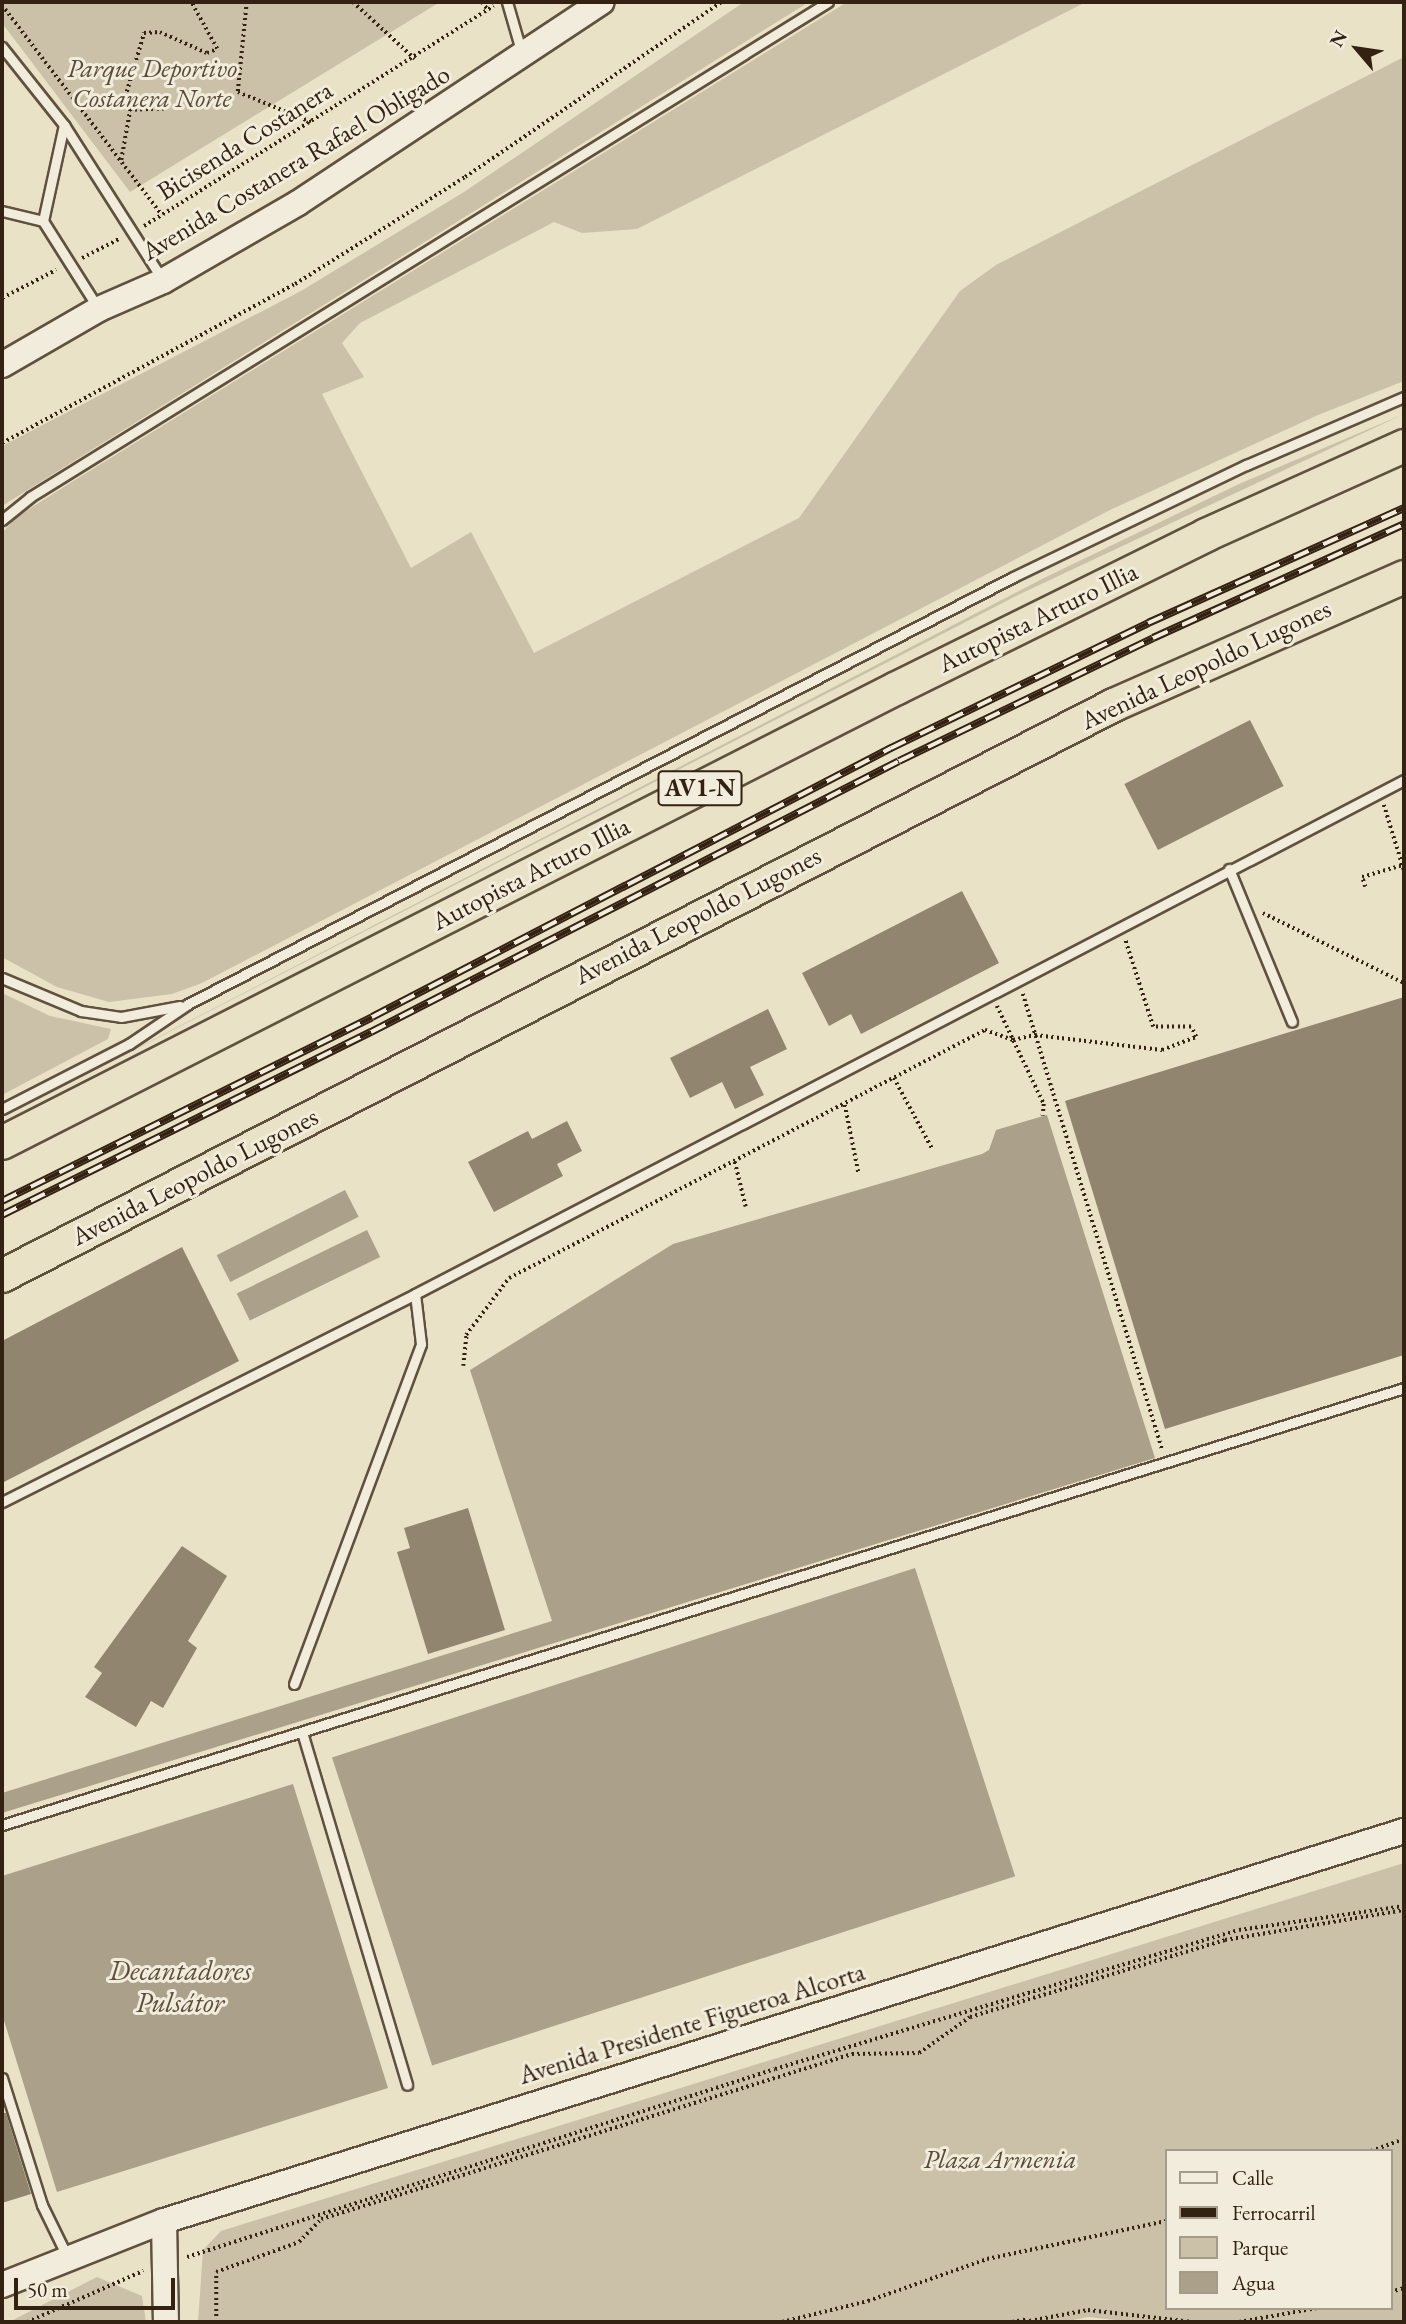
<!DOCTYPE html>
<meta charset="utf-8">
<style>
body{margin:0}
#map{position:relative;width:1406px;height:2324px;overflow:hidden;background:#e9e2c7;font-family:"EB Garamond",serif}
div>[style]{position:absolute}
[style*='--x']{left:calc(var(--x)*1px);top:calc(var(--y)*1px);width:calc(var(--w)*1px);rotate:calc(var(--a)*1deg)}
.green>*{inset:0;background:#cac1a8}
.water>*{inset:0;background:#aba089;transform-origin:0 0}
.building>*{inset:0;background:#928570;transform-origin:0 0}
.path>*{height:3.5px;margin-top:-1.75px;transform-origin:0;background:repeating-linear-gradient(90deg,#332111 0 2px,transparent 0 5.5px)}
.roads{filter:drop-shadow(2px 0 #60513e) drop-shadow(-2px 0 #60513e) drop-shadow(0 2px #60513e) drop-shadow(0 -2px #60513e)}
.lane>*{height:9px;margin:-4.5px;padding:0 4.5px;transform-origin:4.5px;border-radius:4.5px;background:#f1ecdb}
.secondary>*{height:24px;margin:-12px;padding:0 12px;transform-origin:12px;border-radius:12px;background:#f1ecdb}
.highway>*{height:32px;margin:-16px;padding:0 16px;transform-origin:16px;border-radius:16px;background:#e9e2c7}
.rail>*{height:8px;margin-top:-4px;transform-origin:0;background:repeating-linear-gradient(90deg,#f1ecdb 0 16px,#332111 0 32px);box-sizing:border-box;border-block:2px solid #332111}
span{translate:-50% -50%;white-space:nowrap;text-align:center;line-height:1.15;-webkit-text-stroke:6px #f1ecdb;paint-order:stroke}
.shield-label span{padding:2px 5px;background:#f1ecdb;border:2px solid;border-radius:5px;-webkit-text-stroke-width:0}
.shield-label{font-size:24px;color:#332111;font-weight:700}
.park-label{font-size:26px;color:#594937;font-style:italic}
.street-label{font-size:26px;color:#332111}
.water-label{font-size:28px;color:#5d4d3b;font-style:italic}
.frame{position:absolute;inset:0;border:4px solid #332111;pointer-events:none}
.legend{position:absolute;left:1165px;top:2149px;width:228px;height:161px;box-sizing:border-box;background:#f1ecdb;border:2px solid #a59b8a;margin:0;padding:9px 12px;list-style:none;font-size:21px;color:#332111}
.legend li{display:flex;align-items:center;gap:14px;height:35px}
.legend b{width:35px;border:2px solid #a59b8a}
.north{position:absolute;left:1322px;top:14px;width:70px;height:70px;-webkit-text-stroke:5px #f1ecdb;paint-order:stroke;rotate:299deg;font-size:19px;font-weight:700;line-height:28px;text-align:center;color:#332111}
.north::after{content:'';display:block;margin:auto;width:24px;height:32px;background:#332111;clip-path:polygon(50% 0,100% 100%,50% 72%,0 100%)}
.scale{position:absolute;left:14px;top:2278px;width:161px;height:32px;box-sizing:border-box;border:4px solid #332111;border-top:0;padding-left:9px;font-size:21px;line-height:24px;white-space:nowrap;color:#332111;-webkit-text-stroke:5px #f1ecdb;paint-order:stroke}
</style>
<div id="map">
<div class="green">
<i style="clip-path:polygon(2px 2px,440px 2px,130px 192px,2px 23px)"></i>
<i style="clip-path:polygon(744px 2px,809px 2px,2px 506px,2px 448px,6px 444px,301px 291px,464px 192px)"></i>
<i style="clip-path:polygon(847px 2px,1086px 2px,637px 229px,582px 233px,554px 222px,360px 323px,342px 343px,364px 377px,322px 394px,411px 568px,471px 532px,534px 653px,799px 518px,960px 291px,996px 265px,1404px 57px,1404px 381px,1318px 415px,1110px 510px,202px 983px,172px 994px,109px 1002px,57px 987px,2px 957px,2px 533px,18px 516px,75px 480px)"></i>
<i style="clip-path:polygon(1404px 414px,1020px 594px,2px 1118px,1046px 577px,1239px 484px)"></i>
<i style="clip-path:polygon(2px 993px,50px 1016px,111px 1029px,108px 1039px,2px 1095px)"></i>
<i style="clip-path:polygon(evenodd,1404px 1863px,1404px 2322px,1134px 2322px,1088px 2317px,1063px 2322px,198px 2322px,203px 2250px,221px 2231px,1404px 1863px,1166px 2151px,1390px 2151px,1390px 2308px,1166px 2308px,1166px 2151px)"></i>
<i style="clip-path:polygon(97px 2277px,142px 2296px,146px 2322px,9px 2322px)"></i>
</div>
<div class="water">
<i style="clip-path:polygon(1047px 1115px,1155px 1458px,2px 1813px,2px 1793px,552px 1621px,470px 1370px,673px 1244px,982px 1154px,989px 1150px,996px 1130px)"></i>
<i style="left:345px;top:1190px;width:30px;height:144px;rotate:63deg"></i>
<i style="left:367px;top:1230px;width:30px;height:145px;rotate:64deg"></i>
<i style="left:915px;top:1568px;width:324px;height:613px;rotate:72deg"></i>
<i style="clip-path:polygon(293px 1784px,388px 2088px,57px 2192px,2px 2014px,2px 1876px)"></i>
</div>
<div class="building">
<i style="left:1250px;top:720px;width:74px;height:141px;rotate:63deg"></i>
<i style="clip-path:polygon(962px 891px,999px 963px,861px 1034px,851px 1014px,829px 1026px,802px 973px)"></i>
<i style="clip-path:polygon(1404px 997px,1404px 1355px,1165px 1429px,1065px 1101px)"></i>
<i style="clip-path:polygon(768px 1009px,787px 1049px,750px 1067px,764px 1095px,735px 1109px,722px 1082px,690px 1098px,670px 1058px)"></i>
<i style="clip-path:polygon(567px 1121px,582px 1151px,557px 1164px,563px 1176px,494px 1212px,468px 1162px,528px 1131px,532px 1139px)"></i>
<i style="clip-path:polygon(182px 1247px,239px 1361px,2px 1483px,2px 1341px)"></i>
<i style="clip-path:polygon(468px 1508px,505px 1630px,428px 1654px,397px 1552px,410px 1548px,404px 1528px)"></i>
<i style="clip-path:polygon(182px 1546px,227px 1576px,188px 1641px,197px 1648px,163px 1708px,151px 1701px,136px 1727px,85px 1697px,102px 1673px,94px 1667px)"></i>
<i style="clip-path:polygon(2px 2113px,6px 2113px,31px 2194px,2px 2203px)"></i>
</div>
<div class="path">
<i style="--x:247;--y:2;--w:90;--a:95.7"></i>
<i style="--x:238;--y:92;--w:79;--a:22.3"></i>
<i style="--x:353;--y:2;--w:84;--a:42.6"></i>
<i style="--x:482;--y:2;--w:10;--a:53"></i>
<i style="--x:2;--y:5;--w:264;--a:52.7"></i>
<i style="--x:164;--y:109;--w:34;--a:178"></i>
<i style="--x:130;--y:110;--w:14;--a:-111"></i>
<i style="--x:125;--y:97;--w:67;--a:-73.5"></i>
<i style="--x:144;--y:33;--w:16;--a:-4"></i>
<i style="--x:160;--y:32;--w:51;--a:24.1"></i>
<i style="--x:207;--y:53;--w:11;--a:-22"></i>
<i style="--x:217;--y:49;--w:54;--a:-119"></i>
<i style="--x:121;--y:160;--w:51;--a:-79.8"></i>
<i style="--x:144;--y:226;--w:413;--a:-32.2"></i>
<i style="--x:82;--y:258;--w:42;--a:-27.2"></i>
<i style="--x:2;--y:298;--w:61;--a:-27.4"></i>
<i style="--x:2;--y:443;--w:333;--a:-28.5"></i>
<i style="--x:295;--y:284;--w:201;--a:-32.2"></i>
<i style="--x:465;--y:177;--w:311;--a:-34.3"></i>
<i style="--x:1384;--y:805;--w:68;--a:72.9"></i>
<i style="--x:1365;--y:887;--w:10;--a:-107"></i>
<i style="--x:1362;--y:877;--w:43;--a:-16.3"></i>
<i style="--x:1263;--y:913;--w:157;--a:26.4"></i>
<i style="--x:1023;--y:994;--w:476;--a:73"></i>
<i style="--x:997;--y:1006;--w:109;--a:64.4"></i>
<i style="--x:1044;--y:1104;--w:12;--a:95"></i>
<i style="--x:894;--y:1078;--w:82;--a:61.6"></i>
<i style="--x:845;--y:1105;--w:71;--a:78.7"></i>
<i style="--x:735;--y:1162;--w:46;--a:76.3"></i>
<i style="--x:463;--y:1366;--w:31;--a:-84"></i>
<i style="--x:466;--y:1335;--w:71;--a:-53"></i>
<i style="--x:509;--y:1278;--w:537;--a:-27.52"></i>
<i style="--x:985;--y:1030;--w:30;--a:20"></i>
<i style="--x:1013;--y:1040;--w:23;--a:-13"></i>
<i style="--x:1035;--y:1035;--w:128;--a:6.7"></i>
<i style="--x:1162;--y:1050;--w:36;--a:-21"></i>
<i style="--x:1196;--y:1037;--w:11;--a:-117"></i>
<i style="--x:1191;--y:1027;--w:38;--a:180"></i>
<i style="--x:1153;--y:1027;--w:91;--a:-107.8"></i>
<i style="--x:1371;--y:2151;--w:35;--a:-20"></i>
<i style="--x:187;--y:2257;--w:617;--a:-17.73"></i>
<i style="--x:775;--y:2069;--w:484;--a:-16.7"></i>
<i style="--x:1239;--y:1930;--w:167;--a:-8.3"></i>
<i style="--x:1390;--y:2292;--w:15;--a:-16"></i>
<i style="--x:27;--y:2322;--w:127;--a:-23.7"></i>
<i style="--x:216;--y:2322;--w:50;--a:-90"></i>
<i style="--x:216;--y:2272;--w:88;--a:-19.9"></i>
<i style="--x:299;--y:2242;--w:32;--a:-46"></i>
<i style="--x:321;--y:2219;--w:556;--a:-17.26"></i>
<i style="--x:852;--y:2054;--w:67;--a:-0.9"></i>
<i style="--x:919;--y:2053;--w:62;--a:-35.2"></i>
<i style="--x:970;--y:2017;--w:266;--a:-16.8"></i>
<i style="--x:1225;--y:1940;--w:181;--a:-9.5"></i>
<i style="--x:782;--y:2322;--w:89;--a:-13.7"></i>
<i style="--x:868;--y:2301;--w:126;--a:-19.4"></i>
<i style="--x:987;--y:2259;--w:183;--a:-12"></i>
<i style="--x:1012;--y:2322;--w:15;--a:-11"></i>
<i style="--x:1024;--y:2322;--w:65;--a:-10.6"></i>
<i style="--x:1088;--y:2310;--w:105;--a:6.6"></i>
<i style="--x:1239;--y:2322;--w:79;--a:-10.2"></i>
</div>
<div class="roads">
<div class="lane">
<i style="--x:507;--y:2;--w:54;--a:73.9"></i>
<i style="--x:2;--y:47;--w:100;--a:51.5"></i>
<i style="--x:64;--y:125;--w:183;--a:57.5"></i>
<i style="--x:2;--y:211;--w:42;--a:13.7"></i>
<i style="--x:43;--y:221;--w:103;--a:57.7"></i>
<i style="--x:43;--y:221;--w:98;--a:-77.7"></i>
<i style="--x:2;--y:520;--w:36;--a:-39"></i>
<i style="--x:30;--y:497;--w:939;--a:-31.81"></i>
<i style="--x:1229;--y:869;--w:165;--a:67.6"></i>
<i style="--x:2;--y:978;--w:86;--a:22.7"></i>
<i style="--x:81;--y:1011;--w:40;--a:8.5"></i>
<i style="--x:121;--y:1017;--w:60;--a:-10.6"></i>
<i style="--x:2;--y:1109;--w:143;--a:-27.1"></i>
<i style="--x:129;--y:1044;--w:71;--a:-34.1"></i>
<i style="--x:188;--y:1004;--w:929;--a:-27.36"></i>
<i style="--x:1013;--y:577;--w:259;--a:-25.7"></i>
<i style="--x:1246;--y:465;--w:172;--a:-23.3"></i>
<i style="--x:2;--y:1502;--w:462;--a:-26.7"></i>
<i style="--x:415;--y:1294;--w:1115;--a:-27.46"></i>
<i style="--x:294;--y:1684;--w:363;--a:-69.5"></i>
<i style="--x:421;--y:1344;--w:50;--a:-96.8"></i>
<i style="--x:302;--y:1732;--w:368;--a:73.4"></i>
<i style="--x:2;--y:1825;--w:1469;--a:-17.31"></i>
<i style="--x:2;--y:2078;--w:133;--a:72.5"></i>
<i style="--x:42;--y:2205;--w:57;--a:63.9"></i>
</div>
<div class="secondary">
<i style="--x:2;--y:365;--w:112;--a:-30"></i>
<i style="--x:99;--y:309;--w:70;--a:-23.6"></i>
<i style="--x:163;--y:281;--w:156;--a:-30"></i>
<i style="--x:298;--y:203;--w:364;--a:-33.5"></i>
<i style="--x:164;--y:2221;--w:101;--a:88.9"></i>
<i style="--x:2;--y:2285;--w:174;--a:-21.6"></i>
<i style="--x:164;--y:2221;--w:1300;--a:-17.46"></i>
</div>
<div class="highway">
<i style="--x:2;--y:1143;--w:1004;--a:-26.95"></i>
<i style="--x:897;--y:688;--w:345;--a:-26.3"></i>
<i style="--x:1206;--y:535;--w:217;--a:-24.2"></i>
<i style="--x:2;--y:1276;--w:1250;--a:-27.18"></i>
<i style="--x:1114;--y:705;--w:317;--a:-23.8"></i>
</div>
</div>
<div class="rail">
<i style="--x:2;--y:1201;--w:413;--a:-26.4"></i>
<i style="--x:372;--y:1017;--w:585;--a:-27.4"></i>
<i style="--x:891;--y:748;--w:286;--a:-25.9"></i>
<i style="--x:1148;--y:623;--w:281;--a:-24.2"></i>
<i style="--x:2;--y:1215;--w:412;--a:-26.4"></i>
<i style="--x:371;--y:1032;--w:593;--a:-27.17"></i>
<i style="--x:899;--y:761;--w:282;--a:-25.8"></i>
<i style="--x:1153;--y:638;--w:276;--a:-24.4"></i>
</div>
<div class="shield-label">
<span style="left:700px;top:788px">AV1-N</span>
</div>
<div class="park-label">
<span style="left:152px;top:84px">Parque Deportivo<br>Costanera Norte</span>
<span style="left:1000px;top:2160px">Plaza Armenia</span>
</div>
<div class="street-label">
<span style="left:245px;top:141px;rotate:-32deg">Bicisenda Costanera</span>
<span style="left:296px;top:163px;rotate:-31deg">Avenida Costanera Rafael Obligado</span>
<span style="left:1038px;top:618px;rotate:-26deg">Autopista Arturo Illia</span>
<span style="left:1206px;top:665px;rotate:-25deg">Avenida Leopoldo Lugones</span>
<span style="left:531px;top:874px;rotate:-27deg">Autopista Arturo Illia</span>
<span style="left:698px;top:916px;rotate:-27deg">Avenida Leopoldo Lugones</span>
<span style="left:195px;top:1177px;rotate:-27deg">Avenida Leopoldo Lugones</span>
<span style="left:692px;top:2024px;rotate:-17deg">Avenida Presidente Figueroa Alcorta</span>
</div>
<div class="water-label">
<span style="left:180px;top:1986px">Decantadores<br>Pulsátor</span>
</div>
<div class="frame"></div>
<ul class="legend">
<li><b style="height:9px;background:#f1ecdb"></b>Calle</li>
<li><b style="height:9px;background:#332111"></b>Ferrocarril</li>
<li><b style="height:19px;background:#cac1a8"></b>Parque</li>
<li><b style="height:19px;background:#aba089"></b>Agua</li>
</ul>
<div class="north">N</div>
<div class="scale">50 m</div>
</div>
